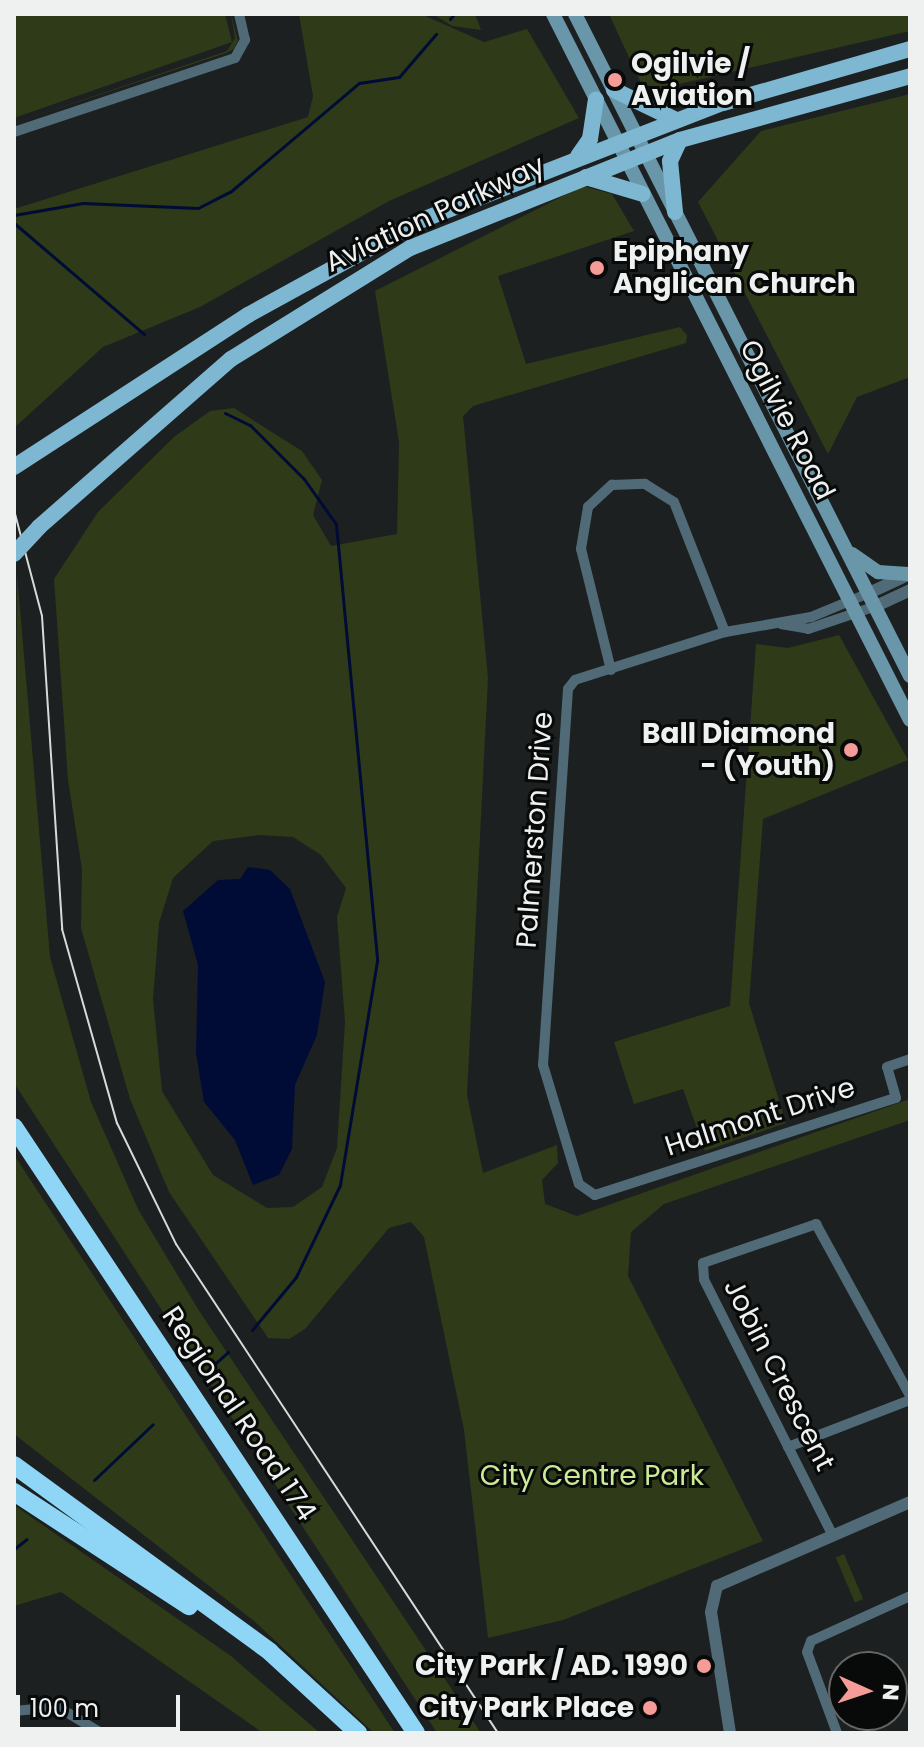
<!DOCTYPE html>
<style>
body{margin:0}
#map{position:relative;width:924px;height:1747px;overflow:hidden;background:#1d2020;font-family:Poppins,sans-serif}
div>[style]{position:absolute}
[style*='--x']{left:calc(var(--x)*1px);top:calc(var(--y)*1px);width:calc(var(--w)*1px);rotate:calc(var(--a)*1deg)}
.green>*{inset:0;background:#2e3a18;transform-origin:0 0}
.water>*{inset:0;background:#000c35}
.stream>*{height:3px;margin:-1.5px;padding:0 1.5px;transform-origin:1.5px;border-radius:1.5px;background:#000c35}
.minor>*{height:10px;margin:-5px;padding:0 5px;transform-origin:5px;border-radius:5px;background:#506b77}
.tertiary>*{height:12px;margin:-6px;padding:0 6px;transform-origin:6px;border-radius:6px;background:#506b77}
.secondary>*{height:14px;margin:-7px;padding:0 7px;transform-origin:7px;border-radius:7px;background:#6a96aa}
.primary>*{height:16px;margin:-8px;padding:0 8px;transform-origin:8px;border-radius:8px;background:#7db7d2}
.motorway>*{height:18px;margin:-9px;padding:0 9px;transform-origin:9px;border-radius:9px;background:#8fd6f6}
.tram>*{height:2px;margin:-1px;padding:0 1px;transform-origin:1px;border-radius:1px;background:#d7dada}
.primary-bridge>*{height:16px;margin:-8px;padding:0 8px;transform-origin:8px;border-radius:8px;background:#7db7d2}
.dots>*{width:22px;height:22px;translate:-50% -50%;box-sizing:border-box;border:4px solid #080a0a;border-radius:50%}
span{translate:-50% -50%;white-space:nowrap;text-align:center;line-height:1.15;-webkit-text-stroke:6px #080a0a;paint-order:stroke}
.poi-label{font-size:28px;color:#eff1f1;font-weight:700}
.left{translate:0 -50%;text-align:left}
.right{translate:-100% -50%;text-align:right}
.street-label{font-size:28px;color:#eff1f1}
.park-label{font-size:28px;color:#caea96}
.frame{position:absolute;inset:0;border:16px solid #eff1f1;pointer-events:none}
.north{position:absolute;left:828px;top:1651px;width:80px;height:80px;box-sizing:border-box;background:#080a0a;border:2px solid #646666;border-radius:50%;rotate:93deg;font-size:22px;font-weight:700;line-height:32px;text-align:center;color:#eff1f1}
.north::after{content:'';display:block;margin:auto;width:28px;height:36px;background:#f59b98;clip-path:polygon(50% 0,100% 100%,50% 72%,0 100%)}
.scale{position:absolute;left:16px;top:1695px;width:164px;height:36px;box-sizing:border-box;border:4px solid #eff1f1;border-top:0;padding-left:10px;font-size:24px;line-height:28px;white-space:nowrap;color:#eff1f1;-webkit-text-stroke:6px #080a0a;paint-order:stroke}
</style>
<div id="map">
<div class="green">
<i style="clip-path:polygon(14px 14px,225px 14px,232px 42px,14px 118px)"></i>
<i style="clip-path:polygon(231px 14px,238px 41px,234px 49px,226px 53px,14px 123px,227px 51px,235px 38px)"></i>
<i style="clip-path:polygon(299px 14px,421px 14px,484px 42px,527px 29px,579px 118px,389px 201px,200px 307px,103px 347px,14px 428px,14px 209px,308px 117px,313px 96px)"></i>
<i style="clip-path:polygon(433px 14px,475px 14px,481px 30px,452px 26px)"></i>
<i style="clip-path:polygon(609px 14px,910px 14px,910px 31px,645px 92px)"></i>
<i style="clip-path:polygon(910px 94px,910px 377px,857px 397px,828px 454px,698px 202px,761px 131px)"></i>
<i style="clip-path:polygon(evenodd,583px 186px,612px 194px,634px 231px,498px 276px,526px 364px,680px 327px,687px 335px,686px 343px,473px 406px,463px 416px,488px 678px,467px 1095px,483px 1173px,557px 1145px,558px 1163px,542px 1180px,545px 1204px,577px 1216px,910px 1099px,910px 1120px,664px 1204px,631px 1232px,628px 1276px,763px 1541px,563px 1620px,488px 1638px,464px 1430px,424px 1237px,411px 1222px,389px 1228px,305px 1329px,289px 1339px,268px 1338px,169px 1192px,130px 1099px,81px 928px,82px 869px,68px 780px,54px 579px,98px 512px,174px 437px,210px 411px,234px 408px,302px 451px,322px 480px,313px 515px,331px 546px,397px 534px,399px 442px,375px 291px,583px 186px,259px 835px,293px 837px,321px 855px,346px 888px,337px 917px,345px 1022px,337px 1148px,322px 1187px,293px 1207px,267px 1208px,213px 1175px,162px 1091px,153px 999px,159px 923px,173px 878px,213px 841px,259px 835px)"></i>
<i style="clip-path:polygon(17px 574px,50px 957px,91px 1102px,138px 1209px,198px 1309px,481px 1733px,437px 1733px,14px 1083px)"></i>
<i style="clip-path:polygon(839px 635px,908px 760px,763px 819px,749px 1003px,786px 1123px,705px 1151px,683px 1089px,634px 1104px,614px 1042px,730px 1006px,756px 644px,788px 648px)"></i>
<i style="clip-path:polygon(14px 1155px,395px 1733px,374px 1733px,254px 1621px,14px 1434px)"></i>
<i style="clip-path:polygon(14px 1505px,231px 1656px,320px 1733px,263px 1733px,61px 1592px,14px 1606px)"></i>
<i style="left:844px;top:1554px;width:49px;height:9px;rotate:67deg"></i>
</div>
<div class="water">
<i style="clip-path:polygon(248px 867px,270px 870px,290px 889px,325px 982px,317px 1035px,295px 1085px,292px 1149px,279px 1175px,253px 1185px,235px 1140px,204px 1102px,196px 1053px,198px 965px,183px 911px,218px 880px,240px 879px)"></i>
</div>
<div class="stream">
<i style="--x:450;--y:19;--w:6;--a:-51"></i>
<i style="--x:14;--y:215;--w:70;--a:-9.9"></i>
<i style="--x:83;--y:203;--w:115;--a:2.5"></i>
<i style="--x:198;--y:208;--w:36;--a:-27"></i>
<i style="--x:230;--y:192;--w:169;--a:-40.2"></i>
<i style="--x:359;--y:83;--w:40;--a:-8.5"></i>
<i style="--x:399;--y:77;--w:57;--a:-49.3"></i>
<i style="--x:14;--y:223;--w:171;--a:40.5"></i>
<i style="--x:225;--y:413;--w:28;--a:26"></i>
<i style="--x:250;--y:425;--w:76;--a:45"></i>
<i style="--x:304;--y:479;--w:55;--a:54.6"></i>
<i style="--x:336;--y:524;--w:439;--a:84.6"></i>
<i style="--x:377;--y:961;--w:227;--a:99.4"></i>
<i style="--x:340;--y:1185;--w:102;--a:115.6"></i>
<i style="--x:296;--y:1277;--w:69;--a:129.7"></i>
<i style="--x:208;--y:1370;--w:27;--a:-42"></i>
<i style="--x:94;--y:1480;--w:81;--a:-43.5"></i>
<i style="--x:14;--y:1549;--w:16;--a:-38"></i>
</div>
<div class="minor">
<i style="--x:14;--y:132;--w:233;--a:-18.5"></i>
<i style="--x:235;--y:58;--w:21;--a:-61"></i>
<i style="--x:245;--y:40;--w:27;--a:-103"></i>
<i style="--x:869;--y:593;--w:63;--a:157.5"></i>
<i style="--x:811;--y:617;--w:87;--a:170.1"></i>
<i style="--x:725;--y:632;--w:157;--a:162.3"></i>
<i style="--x:575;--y:680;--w:11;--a:128"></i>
<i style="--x:568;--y:689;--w:377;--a:93.8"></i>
<i style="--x:543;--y:1065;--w:124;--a:73.2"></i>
<i style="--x:579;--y:1184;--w:19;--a:35"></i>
<i style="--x:595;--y:1195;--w:316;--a:-17.9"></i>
<i style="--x:896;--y:1098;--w:32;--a:-106"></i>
<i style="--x:887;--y:1067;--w:24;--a:-19"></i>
<i style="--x:781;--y:624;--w:27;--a:10"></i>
<i style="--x:808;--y:629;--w:72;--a:-18.7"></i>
<i style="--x:611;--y:670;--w:125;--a:-103.9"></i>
<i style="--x:581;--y:549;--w:43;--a:-80.5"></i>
<i style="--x:588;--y:507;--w:33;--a:-43"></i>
<i style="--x:612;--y:485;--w:33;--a:-2"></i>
<i style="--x:645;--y:484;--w:34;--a:32"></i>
<i style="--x:674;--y:502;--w:140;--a:68.6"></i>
<i style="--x:788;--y:1447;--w:131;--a:-21.1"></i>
<i style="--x:832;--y:1534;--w:285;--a:-116.7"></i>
<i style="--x:704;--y:1279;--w:16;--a:-94"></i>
<i style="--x:703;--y:1263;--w:120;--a:-19"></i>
<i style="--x:816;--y:1224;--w:196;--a:61.3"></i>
<i style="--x:14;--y:1711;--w:44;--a:-5.2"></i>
<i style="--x:58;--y:1707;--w:50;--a:31.2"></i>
<i style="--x:837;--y:1733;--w:86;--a:-110.3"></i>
<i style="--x:807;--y:1652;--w:12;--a:-70"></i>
<i style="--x:811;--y:1641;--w:109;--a:-24.4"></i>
</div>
<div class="tertiary">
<i style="--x:869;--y:593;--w:45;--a:-24.9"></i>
<i style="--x:876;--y:606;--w:38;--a:-25"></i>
<i style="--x:730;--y:1733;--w:122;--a:-98.9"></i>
<i style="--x:711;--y:1612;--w:27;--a:-77"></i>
<i style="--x:717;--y:1586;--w:210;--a:-23.5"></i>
</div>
<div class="secondary">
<i style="--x:553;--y:14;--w:791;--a:63.18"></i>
<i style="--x:575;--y:14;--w:742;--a:63.16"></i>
<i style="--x:852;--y:554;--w:32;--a:35"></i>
<i style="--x:878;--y:572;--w:30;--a:4"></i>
</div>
<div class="primary">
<i style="--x:614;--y:90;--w:69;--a:25.8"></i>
<i style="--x:578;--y:156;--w:21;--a:-55"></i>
<i style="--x:590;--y:139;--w:40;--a:-81.5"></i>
<i style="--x:586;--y:177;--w:59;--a:16.6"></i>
<i style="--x:675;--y:212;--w:51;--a:-95.6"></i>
<i style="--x:670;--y:161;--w:23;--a:-65"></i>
<i style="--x:14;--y:467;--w:279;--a:-33"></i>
<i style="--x:248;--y:315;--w:193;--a:-28.8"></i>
<i style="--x:417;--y:222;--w:328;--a:-21.3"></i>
<i style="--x:723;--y:103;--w:195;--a:-16.1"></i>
<i style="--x:39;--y:527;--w:255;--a:-41.2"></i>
<i style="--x:231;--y:359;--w:211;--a:-31.8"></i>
<i style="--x:410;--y:248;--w:291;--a:-21.8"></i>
<i style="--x:680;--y:140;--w:239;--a:-15.5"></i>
</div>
<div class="motorway">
<i style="--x:14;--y:1127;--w:727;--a:56.44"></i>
<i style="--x:14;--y:1465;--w:317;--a:36.1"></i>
<i style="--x:270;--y:1652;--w:120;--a:42.6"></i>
<i style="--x:14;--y:1492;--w:209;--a:33.1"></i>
</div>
<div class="tram">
<i style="--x:14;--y:510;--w:110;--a:75.2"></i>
<i style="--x:42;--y:616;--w:314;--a:86.3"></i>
<i style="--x:62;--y:929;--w:202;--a:74.2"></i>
<i style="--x:117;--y:1123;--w:135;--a:64"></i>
<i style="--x:176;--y:1244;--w:585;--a:56.64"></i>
</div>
<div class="primary-bridge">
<i style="--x:14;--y:554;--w:37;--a:-47"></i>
</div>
<div class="dots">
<i style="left:615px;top:80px;background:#f59b98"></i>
<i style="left:597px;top:268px;background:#f59b98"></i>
<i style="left:851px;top:750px;background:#f59b98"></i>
<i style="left:704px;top:1666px;background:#f59b98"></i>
<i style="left:650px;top:1708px;background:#f59b98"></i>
</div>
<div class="poi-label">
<span class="left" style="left:631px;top:80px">Ogilvie /<br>Aviation</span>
<span class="left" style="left:613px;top:268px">Epiphany<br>Anglican Church</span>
<span class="right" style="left:835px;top:750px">Ball Diamond<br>- (Youth)</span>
<span class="right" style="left:688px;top:1666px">City Park / AD. 1990</span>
<span class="right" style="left:634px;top:1708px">City Park Place</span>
</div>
<div class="street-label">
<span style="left:435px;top:214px;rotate:-25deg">Aviation Parkway</span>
<span style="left:787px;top:420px;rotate:63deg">Ogilvie Road</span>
<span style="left:535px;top:830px;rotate:-86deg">Palmerston Drive</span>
<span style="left:760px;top:1117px;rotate:-18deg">Halmont Drive</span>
<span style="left:779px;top:1375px;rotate:63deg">Jobin Crescent</span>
<span style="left:239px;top:1414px;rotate:56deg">Regional Road 174</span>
</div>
<div class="park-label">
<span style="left:592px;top:1476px">City Centre Park</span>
</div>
<div class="frame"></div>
<div class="north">N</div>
<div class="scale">100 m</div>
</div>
